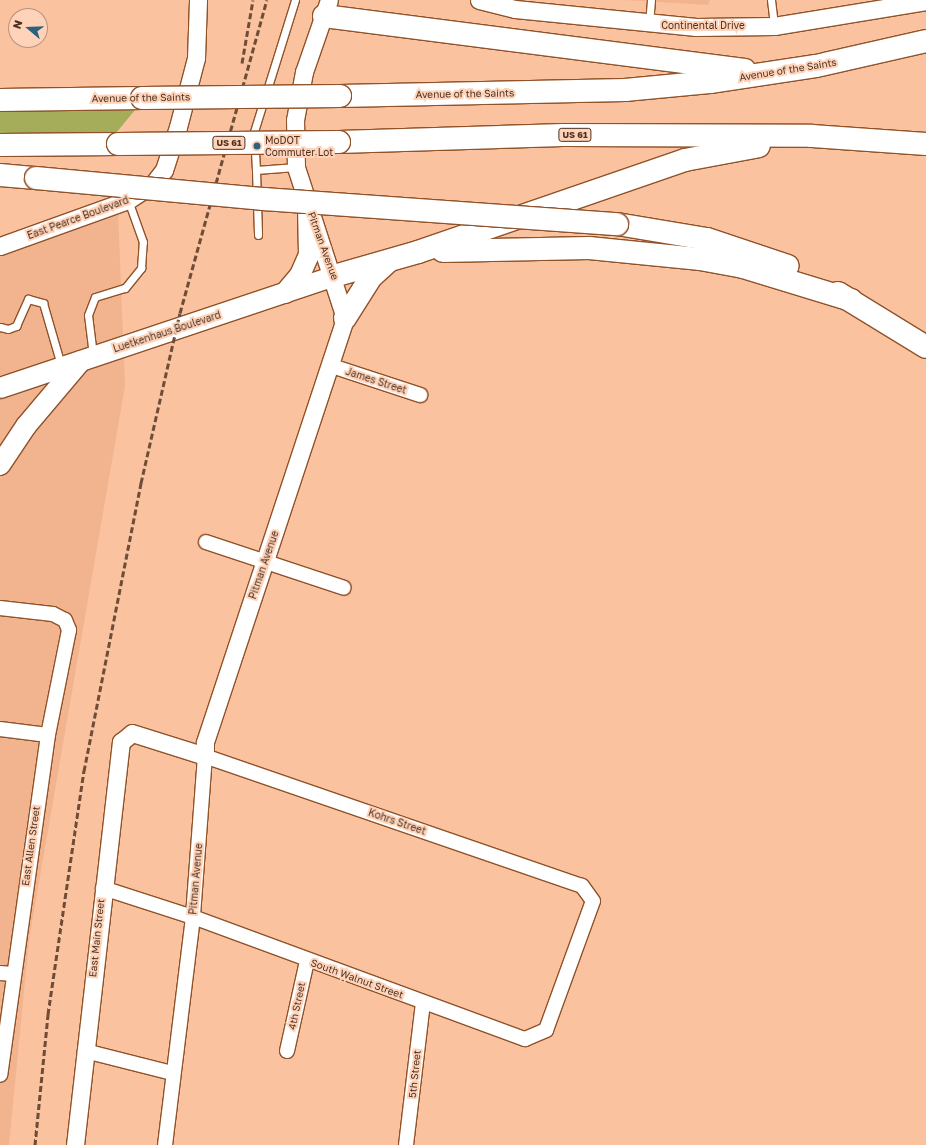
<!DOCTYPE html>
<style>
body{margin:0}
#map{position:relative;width:926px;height:1145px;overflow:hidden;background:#fac29f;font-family:"Golos Text",sans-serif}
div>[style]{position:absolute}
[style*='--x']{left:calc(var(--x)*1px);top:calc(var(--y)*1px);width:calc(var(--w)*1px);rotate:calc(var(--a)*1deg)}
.built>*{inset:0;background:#f2b48f}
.green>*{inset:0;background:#a5ac5a}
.roads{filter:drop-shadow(1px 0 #905228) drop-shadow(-1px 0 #905228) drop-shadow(0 1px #905228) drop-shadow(0 -1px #905228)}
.service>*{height:7px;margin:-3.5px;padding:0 3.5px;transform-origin:3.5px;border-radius:3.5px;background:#fff}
.minor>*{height:14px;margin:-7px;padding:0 7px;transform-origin:7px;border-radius:7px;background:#fff}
.tertiary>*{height:17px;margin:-8.5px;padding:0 8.5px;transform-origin:8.5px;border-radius:8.5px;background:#fff}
.secondary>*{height:20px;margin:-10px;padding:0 10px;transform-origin:10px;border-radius:10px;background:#fff}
.motorway>*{height:22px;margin:-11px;padding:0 11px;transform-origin:11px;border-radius:11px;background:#fff}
.rail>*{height:3px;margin-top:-1.5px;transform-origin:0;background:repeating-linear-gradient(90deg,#6e4d38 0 6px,transparent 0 9px)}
.bridges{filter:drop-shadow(1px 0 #905228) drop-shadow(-1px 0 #905228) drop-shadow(0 1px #905228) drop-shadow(0 -1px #905228)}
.motorway-bridge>*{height:22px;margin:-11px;padding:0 11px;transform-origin:11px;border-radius:11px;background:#fff}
.dots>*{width:11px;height:11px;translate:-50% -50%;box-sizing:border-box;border:2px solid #fed3b9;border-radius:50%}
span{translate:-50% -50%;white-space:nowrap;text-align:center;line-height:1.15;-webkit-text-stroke:4px #fed3b9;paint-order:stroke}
.shield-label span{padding:1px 3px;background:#fed3b9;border:1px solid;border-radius:3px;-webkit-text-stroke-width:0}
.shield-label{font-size:9px;color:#4e3220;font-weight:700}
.street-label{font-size:10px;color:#4e3220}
.poi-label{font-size:10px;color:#4e3220}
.left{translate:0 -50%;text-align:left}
.north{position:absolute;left:8px;top:8px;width:40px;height:40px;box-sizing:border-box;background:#fed3b9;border:1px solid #b8937c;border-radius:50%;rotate:289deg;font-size:11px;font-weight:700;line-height:16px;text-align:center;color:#4e3220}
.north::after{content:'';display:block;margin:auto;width:14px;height:18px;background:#2c627d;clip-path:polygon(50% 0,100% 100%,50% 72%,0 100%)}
</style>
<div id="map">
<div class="built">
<i style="clip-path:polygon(625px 0,710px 0,708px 5px)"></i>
<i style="clip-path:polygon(118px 212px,125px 386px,29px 940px,9px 1145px,0 1145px,0 253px)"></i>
</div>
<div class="green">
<i style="clip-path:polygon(135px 110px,116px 133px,0 134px,0 112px)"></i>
</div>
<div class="roads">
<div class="service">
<i style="--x:295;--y:0;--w:138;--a:107.3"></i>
<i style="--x:254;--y:132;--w:38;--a:87"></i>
<i style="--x:256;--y:170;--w:40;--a:-4.3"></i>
<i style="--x:771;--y:0;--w:26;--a:83"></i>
<i style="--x:649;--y:23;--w:23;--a:-85"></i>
<i style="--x:256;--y:170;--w:65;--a:88.2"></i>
<i style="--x:0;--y:327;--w:8;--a:14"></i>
<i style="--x:8;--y:329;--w:9;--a:-21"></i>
<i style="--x:16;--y:326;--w:30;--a:-66"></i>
<i style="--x:28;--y:299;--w:16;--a:15"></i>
<i style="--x:43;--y:303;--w:65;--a:73.8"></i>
<i style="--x:93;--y:355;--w:40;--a:-97.1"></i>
<i style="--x:88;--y:315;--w:19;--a:-69"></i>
<i style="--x:95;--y:297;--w:31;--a:-17"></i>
<i style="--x:125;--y:288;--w:26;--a:-51"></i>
<i style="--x:141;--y:268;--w:26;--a:-86"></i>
<i style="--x:143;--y:242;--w:45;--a:-109.7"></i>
</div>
<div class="minor">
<i style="--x:332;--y:366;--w:93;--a:18.2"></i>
<i style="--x:206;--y:542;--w:145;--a:18.4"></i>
<i style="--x:0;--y:608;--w:53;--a:6.5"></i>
<i style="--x:53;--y:614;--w:13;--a:27"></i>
<i style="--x:65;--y:620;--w:11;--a:68"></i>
<i style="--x:69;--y:630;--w:107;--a:101.3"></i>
<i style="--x:48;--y:735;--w:343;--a:98"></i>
<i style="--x:0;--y:729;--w:48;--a:7.1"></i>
<i style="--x:103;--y:888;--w:95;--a:17.9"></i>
<i style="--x:193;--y:917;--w:354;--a:20.2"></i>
<i style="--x:525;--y:1039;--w:23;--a:-23"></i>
<i style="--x:546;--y:1030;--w:137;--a:-70"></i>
<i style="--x:593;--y:901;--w:19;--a:-126"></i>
<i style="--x:582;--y:886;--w:399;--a:-161"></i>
<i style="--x:205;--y:756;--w:161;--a:94.3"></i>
<i style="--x:193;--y:917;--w:230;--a:97"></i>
<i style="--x:0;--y:973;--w:13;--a:4"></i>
<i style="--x:85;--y:1051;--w:90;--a:14.2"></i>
<i style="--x:287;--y:1051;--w:92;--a:-77.5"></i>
<i style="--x:406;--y:1145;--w:143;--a:-83.2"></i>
</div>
<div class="tertiary">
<i style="--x:479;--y:0;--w:37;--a:14"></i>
<i style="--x:515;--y:9;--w:182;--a:5.7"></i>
<i style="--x:696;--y:27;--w:78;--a:-0.7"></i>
<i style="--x:774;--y:26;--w:154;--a:-9.3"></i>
<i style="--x:0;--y:246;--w:136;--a:-19.8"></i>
<i style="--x:128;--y:200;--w:30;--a:-33"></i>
<i style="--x:153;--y:184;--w:18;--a:-52"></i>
<i style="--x:164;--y:170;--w:45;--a:-72"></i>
<i style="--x:178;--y:127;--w:71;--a:-75.4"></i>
<i style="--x:196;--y:58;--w:58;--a:-88"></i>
<i style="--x:75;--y:1145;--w:406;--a:-83.5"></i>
<i style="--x:121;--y:742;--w:14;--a:-39"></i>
<i style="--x:132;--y:733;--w:77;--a:17.5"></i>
<i style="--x:205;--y:756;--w:14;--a:-90"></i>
<i style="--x:205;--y:742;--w:447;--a:-71.7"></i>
<i style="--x:345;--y:318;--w:159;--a:-108"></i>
<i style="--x:296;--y:167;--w:47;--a:-91.2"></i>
<i style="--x:295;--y:120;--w:49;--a:-79.4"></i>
<i style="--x:304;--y:72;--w:76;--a:-70.9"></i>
</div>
<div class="secondary">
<i style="--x:285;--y:293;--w:23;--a:-50"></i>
<i style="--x:300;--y:275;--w:22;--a:-66"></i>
<i style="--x:309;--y:255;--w:48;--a:-91.2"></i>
<i style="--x:0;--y:388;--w:352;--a:-18.5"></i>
<i style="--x:0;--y:465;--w:47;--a:-56.3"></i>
<i style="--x:26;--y:426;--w:85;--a:-49.8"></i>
</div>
<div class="motorway">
<i style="--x:324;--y:16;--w:424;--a:7.3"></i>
<i style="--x:340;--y:96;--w:285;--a:-1.2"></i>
<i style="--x:625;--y:90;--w:85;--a:-5.4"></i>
<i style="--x:710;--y:82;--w:107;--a:-8.6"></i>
<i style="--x:816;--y:66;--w:113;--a:-12.8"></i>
<i style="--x:0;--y:100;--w:142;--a:-0.8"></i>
<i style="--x:339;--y:142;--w:224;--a:-1.8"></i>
<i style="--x:563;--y:135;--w:249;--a:0.2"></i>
<i style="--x:812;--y:136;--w:114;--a:4"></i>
<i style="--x:0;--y:145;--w:118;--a:-0.5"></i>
<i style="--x:0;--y:175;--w:36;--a:5"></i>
<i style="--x:617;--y:224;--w:91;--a:9.5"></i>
<i style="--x:707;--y:239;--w:85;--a:18.4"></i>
<i style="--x:443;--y:251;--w:146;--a:-1.2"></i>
<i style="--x:589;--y:248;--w:112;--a:5.7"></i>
<i style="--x:700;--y:259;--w:44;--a:10.5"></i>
<i style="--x:743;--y:267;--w:113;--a:17"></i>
<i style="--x:334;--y:276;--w:87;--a:-15.9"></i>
<i style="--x:418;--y:252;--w:282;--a:-19"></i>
<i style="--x:685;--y:160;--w:75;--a:-10.7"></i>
<i style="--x:838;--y:293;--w:103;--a:31.5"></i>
<i style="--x:345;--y:318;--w:49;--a:-57.6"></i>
<i style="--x:371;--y:277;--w:24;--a:-42"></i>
</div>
</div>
<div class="rail">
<i style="--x:242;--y:63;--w:64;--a:-80.1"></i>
<i style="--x:35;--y:1145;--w:132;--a:-84.3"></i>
<i style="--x:48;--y:1014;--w:246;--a:-81.6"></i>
<i style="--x:84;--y:771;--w:294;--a:-78.8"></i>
<i style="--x:141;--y:483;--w:174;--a:-77.1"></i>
<i style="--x:180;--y:313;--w:325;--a:-74.5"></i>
</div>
<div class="bridges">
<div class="motorway-bridge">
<i style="--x:142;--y:98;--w:198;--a:-0.6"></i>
<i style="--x:118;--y:144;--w:221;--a:-0.5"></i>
<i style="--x:36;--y:178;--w:229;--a:5.3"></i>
<i style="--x:264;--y:199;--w:354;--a:4.1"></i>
</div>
</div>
<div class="dots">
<i style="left:257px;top:146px;background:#2c627d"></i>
</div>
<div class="shield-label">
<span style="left:575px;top:135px">US 61</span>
<span style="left:229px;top:143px">US 61</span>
</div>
<div class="street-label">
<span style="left:703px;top:26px">Continental Drive</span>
<span style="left:788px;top:70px;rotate:-9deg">Avenue of the Saints</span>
<span style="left:465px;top:94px;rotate:-1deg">Avenue of the Saints</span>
<span style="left:141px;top:98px;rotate:-1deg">Avenue of the Saints</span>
<span style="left:78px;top:218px;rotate:-20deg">East Pearce Boulevard</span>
<span style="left:323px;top:246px;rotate:70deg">Pitman Avenue</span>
<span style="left:167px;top:332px;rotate:-18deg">Luetkenhaus Boulevard</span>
<span style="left:376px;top:381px;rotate:18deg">James Street</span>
<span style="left:264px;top:565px;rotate:-71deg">Pitman Avenue</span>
<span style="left:397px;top:822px;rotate:19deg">Kohrs Street</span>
<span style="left:31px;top:846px;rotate:-82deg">East Allen Street</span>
<span style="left:196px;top:879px;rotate:-85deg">Pitman Avenue</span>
<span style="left:97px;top:938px;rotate:-84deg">East Main Street</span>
<span style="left:357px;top:979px;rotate:20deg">South Walnut Street</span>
<span style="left:297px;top:1006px;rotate:-78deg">4th Street</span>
<span style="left:415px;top:1074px;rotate:-84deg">5th Street</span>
</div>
<div class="poi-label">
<span class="left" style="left:265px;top:146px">MoDOT<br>Commuter Lot</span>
</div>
<div class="north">N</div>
</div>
